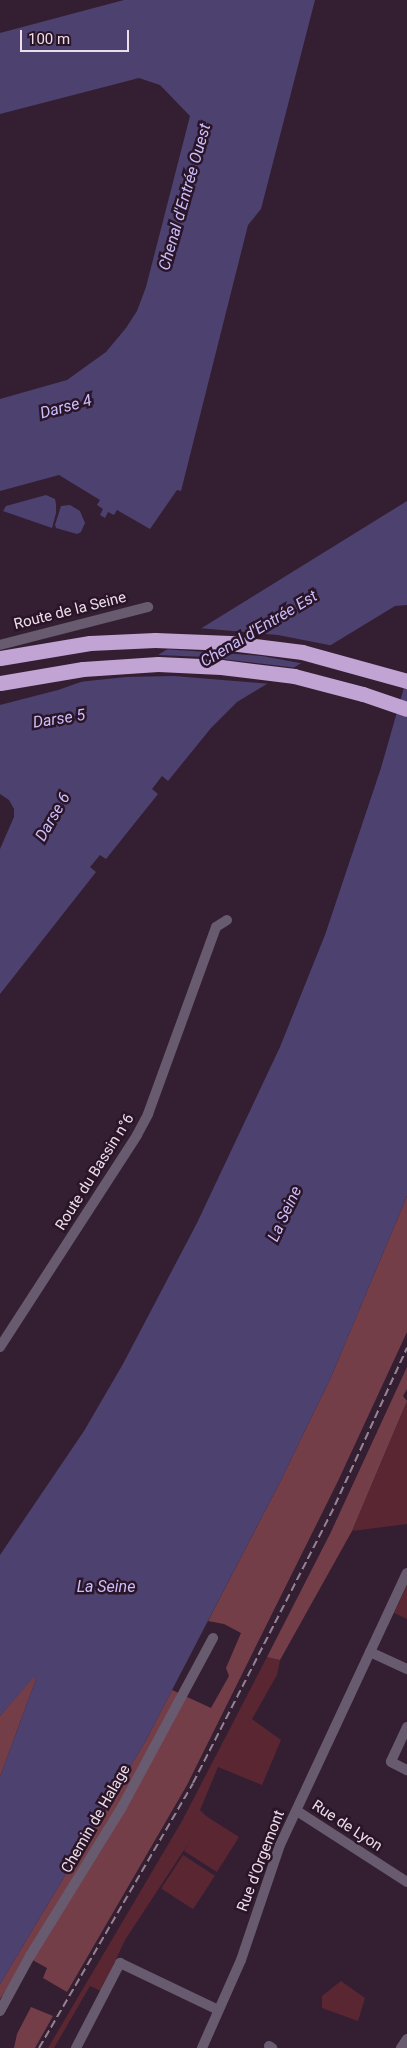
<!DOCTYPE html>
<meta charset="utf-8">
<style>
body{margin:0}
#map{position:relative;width:407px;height:2048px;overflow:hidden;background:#341f32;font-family:Roboto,sans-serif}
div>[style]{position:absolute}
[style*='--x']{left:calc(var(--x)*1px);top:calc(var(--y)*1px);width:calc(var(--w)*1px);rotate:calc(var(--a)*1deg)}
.green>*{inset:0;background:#592632;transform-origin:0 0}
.forest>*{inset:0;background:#743e49}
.water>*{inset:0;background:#4d4170}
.pier>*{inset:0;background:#341f32}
.minor>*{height:10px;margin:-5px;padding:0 5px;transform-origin:5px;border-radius:5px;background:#685b6f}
.highway>*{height:15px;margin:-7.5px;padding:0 7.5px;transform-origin:7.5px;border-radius:7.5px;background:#c1a3d4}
.rail>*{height:2px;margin-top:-1px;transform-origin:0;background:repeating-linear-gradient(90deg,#958392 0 8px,transparent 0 12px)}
span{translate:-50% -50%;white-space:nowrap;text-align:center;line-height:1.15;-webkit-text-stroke:5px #2a1528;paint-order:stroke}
.street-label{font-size:15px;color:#ecdde9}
.water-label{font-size:16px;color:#cbbefb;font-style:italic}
.scale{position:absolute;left:20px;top:30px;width:109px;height:22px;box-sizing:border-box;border:2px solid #ecdde9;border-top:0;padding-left:6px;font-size:15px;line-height:18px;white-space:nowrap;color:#ecdde9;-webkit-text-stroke:4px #2a1528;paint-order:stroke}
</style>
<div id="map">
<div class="green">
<i style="clip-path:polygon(407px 1401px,407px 1524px,352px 1531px,384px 1456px)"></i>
<i style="clip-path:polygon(407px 1585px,407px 1619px,394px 1613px)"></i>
<i style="clip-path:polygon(267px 1657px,280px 1660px,277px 1675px,252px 1719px,281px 1740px,262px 1785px,218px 1767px,200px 1810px,206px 1816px,239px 1837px,217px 1872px,184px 1851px,190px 1841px,125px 1940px,101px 1991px,90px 1986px,54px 2048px,48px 2048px,182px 1821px)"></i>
<i style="left:183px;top:1855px;width:38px;height:40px;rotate:33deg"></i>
<i style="clip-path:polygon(341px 1981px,365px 1998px,358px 2021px,322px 2008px,322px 1996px)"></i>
</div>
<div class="forest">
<i style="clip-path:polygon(407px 1196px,407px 1332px,338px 1481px,187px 1785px,67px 1992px,43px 1978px,47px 1968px,29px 1958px,0 1999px,0 1984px,145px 1742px,172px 1690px,211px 1708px,229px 1676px,226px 1668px,241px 1633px,224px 1624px,208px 1621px,280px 1482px,331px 1377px)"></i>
<i style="clip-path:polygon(407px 1367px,407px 1389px,403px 1396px,407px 1401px,352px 1531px,280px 1660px,267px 1657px,330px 1534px)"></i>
<i style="clip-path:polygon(33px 1677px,36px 1679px,0 1777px,0 1716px)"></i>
<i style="clip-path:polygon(31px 2007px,53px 2016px,35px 2048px,14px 2048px,17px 2034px)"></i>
</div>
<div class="water">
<i style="clip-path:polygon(124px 0,315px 0,261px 209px,248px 225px,181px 491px,177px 490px,150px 529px,117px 510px,114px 515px,108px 512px,105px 518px,100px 515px,103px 509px,97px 505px,100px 500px,59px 475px,0 491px,0 399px,67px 380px,106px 352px,126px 328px,137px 311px,146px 287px,190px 116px,160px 85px,139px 78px,0 114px,0 33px)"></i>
<i style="clip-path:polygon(46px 495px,55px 499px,56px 504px,56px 513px,52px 528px,3px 511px,6px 506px)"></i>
<i style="clip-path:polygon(407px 501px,407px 605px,395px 606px,237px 702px,211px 728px,168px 781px,162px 776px,152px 789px,158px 794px,106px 859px,100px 855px,90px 867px,96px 872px,0 994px,0 849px,14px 817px,14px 809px,9px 800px,0 794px,0 705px,58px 690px,158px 655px)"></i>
<i style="clip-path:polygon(70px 505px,80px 511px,85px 523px,81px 532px,77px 534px,56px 528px,55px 525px,61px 506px)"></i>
<i style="clip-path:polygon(407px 677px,407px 1196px,331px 1377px,280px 1482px,145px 1742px,0 1984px,0 1777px,36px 1679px,33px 1678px,0 1716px,0 1555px,84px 1431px,123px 1364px,197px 1223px,280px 1047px,325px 935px,381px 768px)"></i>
</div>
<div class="pier">
<i style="clip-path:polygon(198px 628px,278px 635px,334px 646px,305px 664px,262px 656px,163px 649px)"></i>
<i style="clip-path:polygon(158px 655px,206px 657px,298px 668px,271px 684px,174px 676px,126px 677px,69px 683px,149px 656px)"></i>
</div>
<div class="minor">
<i style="--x:0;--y:645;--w:153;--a:-14.4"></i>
<i style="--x:0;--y:1347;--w:252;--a:-57.1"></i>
<i style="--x:137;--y:1135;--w:24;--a:-62"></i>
<i style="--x:148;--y:1114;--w:199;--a:-70"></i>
<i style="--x:216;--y:927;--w:13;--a:-32"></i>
<i style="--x:370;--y:1652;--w:41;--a:24.7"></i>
<i style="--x:407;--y:1727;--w:38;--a:115"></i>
<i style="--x:391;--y:1762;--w:18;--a:27"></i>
<i style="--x:297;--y:1811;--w:131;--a:32.8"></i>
<i style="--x:0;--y:2011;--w:63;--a:-61.4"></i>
<i style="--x:30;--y:1956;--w:175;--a:-58.3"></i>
<i style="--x:122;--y:1807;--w:192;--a:-61.7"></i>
<i style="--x:269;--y:2046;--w:4;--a:34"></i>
<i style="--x:76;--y:2048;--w:96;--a:-62.6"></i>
<i style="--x:120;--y:1963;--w:109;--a:25.6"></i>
<i style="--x:202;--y:2048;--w:96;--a:-66.1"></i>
<i style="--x:241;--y:1960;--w:121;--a:-71.3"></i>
<i style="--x:280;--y:1845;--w:300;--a:-65"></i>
<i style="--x:401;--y:2048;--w:11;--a:-56"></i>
</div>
<div class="highway">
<i style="--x:0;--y:658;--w:91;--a:-9.5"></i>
<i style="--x:90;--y:643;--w:65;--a:-2.6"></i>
<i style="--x:155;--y:640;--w:75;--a:2.3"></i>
<i style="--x:230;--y:643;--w:73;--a:7.1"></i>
<i style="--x:302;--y:652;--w:109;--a:15.4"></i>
<i style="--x:0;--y:683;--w:84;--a:-9.6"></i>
<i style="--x:83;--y:669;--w:75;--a:-3.8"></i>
<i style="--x:158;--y:664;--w:63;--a:2.7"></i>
<i style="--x:221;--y:667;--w:74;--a:7"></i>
<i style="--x:294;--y:676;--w:71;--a:14.6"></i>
<i style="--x:363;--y:694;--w:46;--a:18.8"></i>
</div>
<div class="rail">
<i style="--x:39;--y:2048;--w:306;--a:-59.8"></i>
<i style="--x:193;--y:1783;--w:312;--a:-62.9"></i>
<i style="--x:335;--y:1505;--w:173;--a:-65.4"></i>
</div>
<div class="street-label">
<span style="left:70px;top:611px;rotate:-14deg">Route de la Seine</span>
<span style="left:95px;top:1172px;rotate:-58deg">Route du Bassin n°6</span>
<span style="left:96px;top:1819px;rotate:-60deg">Chemin de Halage</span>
<span style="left:347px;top:1826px;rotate:33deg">Rue de Lyon</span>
<span style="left:261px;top:1861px;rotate:-69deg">Rue d'Orgemont</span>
</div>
<div class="water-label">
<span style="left:185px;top:197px;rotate:-74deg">Chenal d'Entrée Ouest</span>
<span style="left:66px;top:407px;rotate:-15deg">Darse 4</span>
<span style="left:259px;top:629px;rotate:-31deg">Chenal d'Entrée Est</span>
<span style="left:59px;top:719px;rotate:-9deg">Darse 5</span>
<span style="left:53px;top:817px;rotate:-60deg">Darse 6</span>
<span style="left:285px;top:1214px;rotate:-65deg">La Seine</span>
<span style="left:106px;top:1587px">La Seine</span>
</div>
<div class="scale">100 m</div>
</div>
